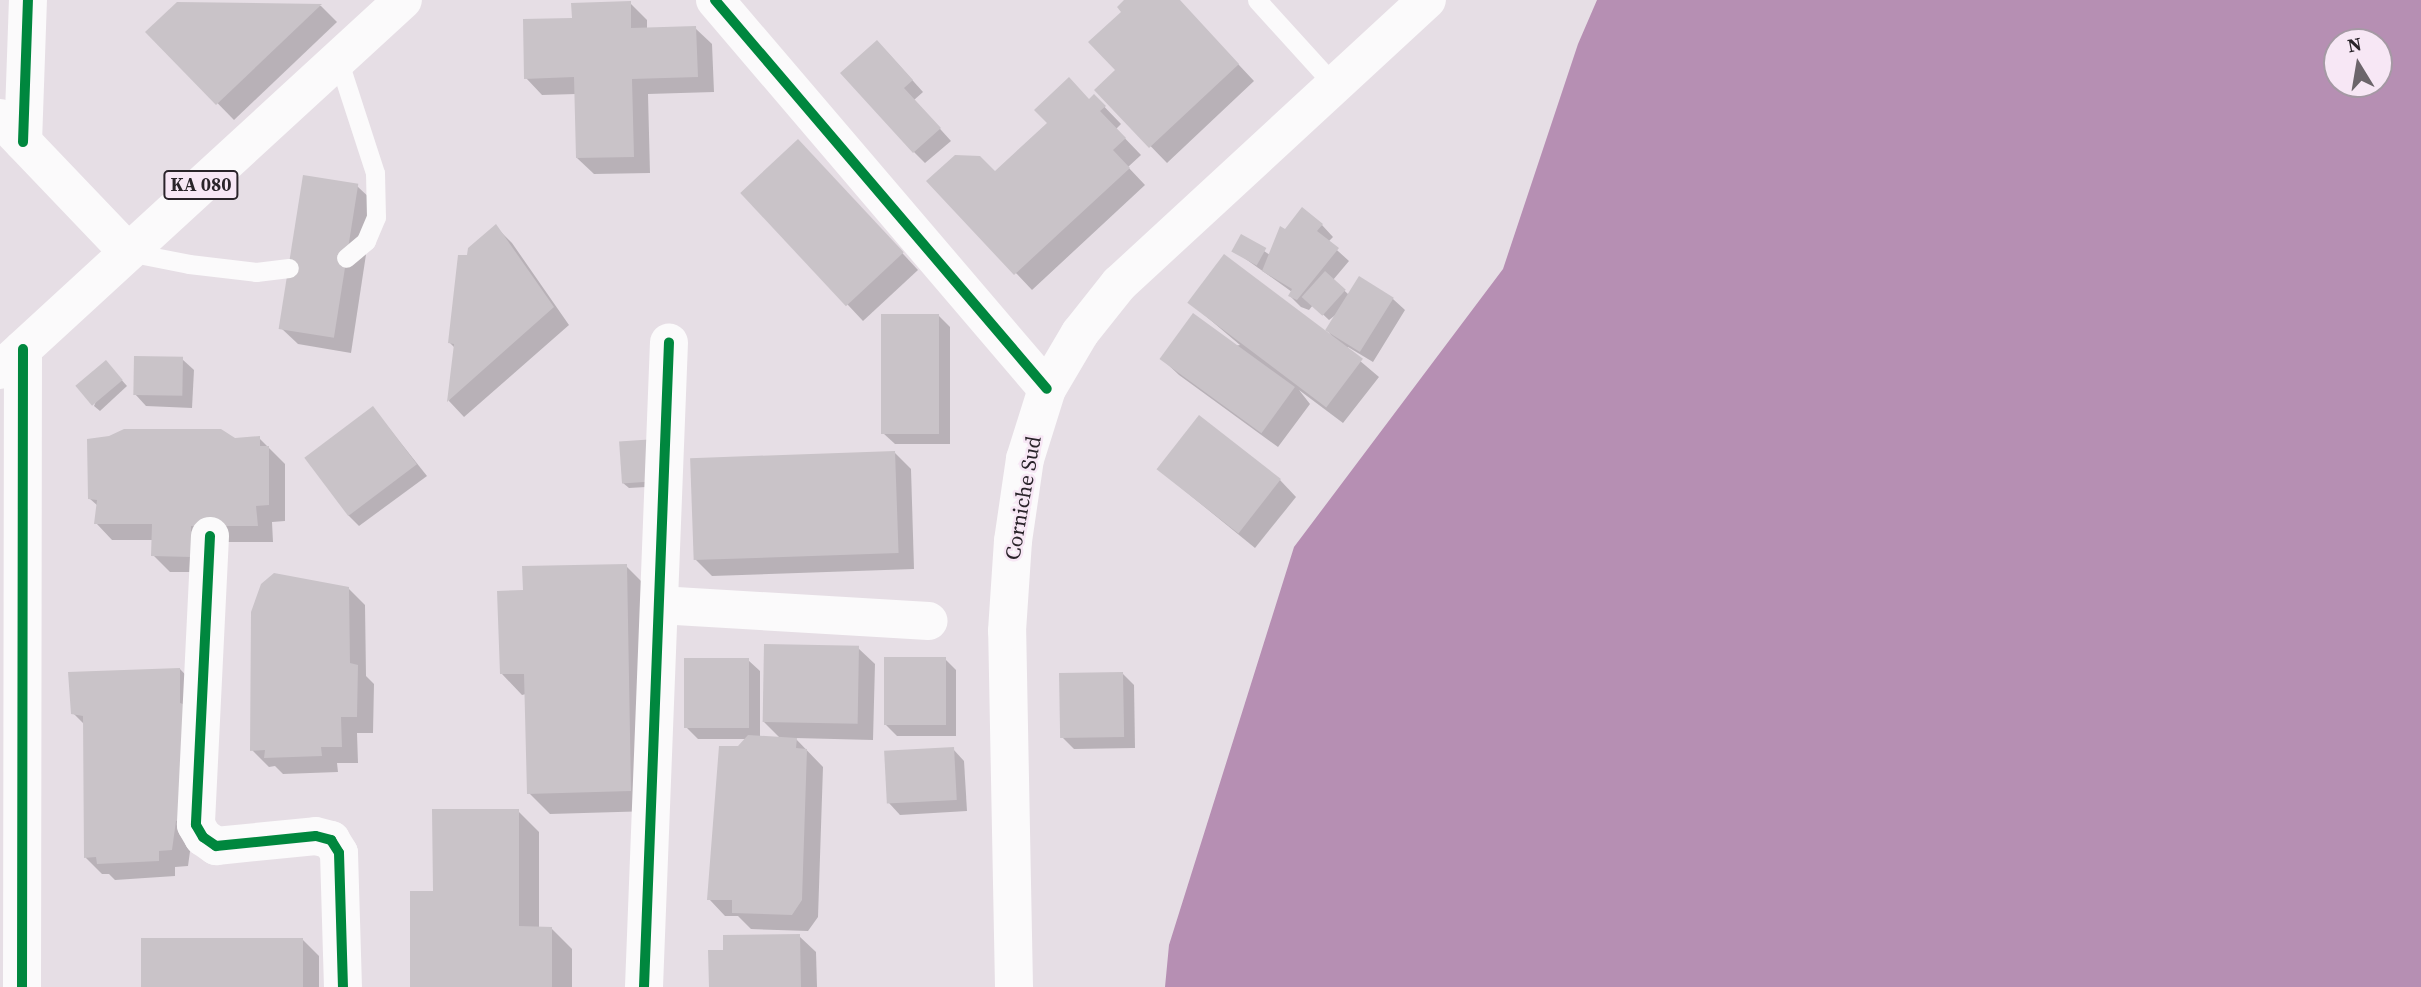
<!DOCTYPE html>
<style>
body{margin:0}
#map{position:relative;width:2421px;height:987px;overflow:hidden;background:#e6dee5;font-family:"Source Serif 4",serif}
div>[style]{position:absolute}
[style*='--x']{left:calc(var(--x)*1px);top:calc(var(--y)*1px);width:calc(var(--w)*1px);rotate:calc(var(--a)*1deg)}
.water>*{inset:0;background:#b68fb3}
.shadow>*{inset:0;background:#0003}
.building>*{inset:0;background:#c9c3c8;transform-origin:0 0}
.lane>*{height:19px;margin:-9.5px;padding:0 9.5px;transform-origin:9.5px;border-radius:9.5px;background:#fbfafb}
.street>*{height:38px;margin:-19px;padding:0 19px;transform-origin:19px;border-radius:19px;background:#fbfafb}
.secondary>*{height:38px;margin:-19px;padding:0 19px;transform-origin:19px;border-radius:19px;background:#fbfafb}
.primary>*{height:38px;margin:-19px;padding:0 19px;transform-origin:19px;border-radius:19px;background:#fbfafb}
.cycleway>*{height:10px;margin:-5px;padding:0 5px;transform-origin:5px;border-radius:5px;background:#00873e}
span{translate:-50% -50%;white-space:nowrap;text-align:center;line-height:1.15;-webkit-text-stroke:5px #f7e7f5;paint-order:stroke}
.shield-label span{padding:2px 5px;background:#f7e7f5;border:2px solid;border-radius:5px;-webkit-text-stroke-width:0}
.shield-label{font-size:19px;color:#2a242a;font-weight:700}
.street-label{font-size:21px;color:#2a242a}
.north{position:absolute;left:2323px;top:28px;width:70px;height:70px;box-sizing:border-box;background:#f7e7f5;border:2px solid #a599a4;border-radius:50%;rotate:349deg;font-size:19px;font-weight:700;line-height:28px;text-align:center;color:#2a242a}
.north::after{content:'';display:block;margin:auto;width:24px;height:32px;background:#6c656b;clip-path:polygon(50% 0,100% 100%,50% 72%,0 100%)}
</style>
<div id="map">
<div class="water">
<i style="clip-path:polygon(evenodd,1597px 0,2421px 0,2421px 987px,1165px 987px,1169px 945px,1294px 547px,1503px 269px,1578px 44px,1597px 0,2337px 42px,2379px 42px,2379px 84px,2337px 84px,2337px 42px)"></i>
</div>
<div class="shadow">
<i style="clip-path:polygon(1127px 0,1178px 0,1254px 81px,1167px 163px,1096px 90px,1117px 70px)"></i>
<i style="clip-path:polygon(630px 3px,647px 20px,647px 29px,695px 28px,712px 44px,714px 92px,648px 94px,650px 173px,594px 174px,577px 158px,576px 94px,542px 95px,526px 78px,573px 20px)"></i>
<i style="clip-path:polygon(177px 4px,321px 6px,337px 22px,234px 120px,148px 32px)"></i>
<i style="clip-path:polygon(888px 53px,923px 92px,914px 100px,951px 141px,925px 163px,914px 152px)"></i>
<i style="clip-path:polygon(1094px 96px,1121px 124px,1116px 129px,1141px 155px,1128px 167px,1145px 185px,1032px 290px,929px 181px,995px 174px)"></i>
<i style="clip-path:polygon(814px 158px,918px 270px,863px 321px,742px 192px)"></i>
<i style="clip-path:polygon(357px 186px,374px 202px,351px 353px,298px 344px,281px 328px)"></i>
<i style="clip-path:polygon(1322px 225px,1333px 237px,1328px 242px,1349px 261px,1333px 280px,1349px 295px,1360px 278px,1393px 299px,1405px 310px,1373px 362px,1348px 347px,1346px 349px,1379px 377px,1343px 423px,1299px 390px,1310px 404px,1278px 447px,1179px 375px,1162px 359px,1240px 345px,1189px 302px,1333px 338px,1327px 330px,1338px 313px,1329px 320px,1313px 305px,1309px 310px,1301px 307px,1290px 296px,1292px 292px,1233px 250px,1241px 236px,1270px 255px,1285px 231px)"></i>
<i style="clip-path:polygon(496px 227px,512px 243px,569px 325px,464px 417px,449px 401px,455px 348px,450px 343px,468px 257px)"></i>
<i style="clip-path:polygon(939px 316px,950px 327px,950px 444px,895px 444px,883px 433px)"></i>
<i style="clip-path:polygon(182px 359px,194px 370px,192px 408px,146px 406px,135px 394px)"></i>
<i style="clip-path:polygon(111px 368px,127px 386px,100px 411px,94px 406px)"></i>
<i style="clip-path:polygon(373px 408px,427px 476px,359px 526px,348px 515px)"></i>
<i style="clip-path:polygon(259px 438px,285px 464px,285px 521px,272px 522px,273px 542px,207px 542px,206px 572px,170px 572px,153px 555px,153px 540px,112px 540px,96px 523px,98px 506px,89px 498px,234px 439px)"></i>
<i style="clip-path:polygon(661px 446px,663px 486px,629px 488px,623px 483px)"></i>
<i style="clip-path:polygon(895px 453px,911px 469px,914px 569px,712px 576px,695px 559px)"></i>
<i style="clip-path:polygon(1158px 469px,1280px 480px,1296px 497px,1255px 548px)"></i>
<i style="clip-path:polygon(626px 566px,647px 587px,652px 811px,550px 814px,529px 793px,526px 694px,522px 695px,502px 674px)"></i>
<i style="clip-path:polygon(348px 588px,365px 605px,366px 676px,374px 684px,373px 733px,357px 733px,358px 763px,337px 763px,338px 772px,283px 774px,275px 766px,269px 767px,252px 750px)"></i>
<i style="clip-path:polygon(858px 648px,875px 664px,873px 740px,795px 738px,823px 767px,818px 917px,808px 931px,751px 929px,738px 916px,725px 916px,709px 899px,739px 748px,747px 739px,698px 739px,687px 728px,748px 660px,760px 671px,760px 738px,781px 739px,763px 721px)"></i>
<i style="clip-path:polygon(945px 659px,956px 670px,956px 736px,897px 736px,885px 724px)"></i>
<i style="clip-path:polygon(180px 669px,196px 686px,192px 837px,188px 866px,175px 867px,175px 876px,115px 880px,109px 874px,102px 874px,86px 858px,85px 725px,73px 713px)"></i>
<i style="clip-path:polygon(1122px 673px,1134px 685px,1135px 748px,1074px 749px,1063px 738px)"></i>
<i style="clip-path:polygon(953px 749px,964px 761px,967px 811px,900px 815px,889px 803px)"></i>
<i style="clip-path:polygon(518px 811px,539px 832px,539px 928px,551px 928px,572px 949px,572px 987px,412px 987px,435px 893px)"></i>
<i style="clip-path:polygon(799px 936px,816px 952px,817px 987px,711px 987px,725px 952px)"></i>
<i style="clip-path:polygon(303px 940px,319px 956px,319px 987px,143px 987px)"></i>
</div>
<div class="building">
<i style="clip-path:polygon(1124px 0,1180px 0,1239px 64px,1149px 148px,1094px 90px,1115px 70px,1088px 42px,1121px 12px,1117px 7px)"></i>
<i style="clip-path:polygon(631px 1px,631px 28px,696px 26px,698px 77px,632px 79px,634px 157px,576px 158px,574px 77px,524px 79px,523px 19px,572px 18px,571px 3px)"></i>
<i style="clip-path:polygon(177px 2px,322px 4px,216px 105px,145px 32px)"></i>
<i style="clip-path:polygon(877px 40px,913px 80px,904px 88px,941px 128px,913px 153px,840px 73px)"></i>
<i style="clip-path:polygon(1069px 77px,1089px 99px,1094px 94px,1106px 106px,1100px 111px,1126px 138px,1113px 150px,1130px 168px,1014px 275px,926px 181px,955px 155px,980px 156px,995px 171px,1047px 123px,1034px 110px)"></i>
<i style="left:798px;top:139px;width:155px;height:79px;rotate:47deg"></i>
<i style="left:303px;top:175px;width:56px;height:156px;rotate:9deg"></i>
<i style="clip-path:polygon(1302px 207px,1323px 224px,1317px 231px,1339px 248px,1297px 300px,1288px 296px,1292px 289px,1262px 271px,1280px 226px,1285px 229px)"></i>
<i style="clip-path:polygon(496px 224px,554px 307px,447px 402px,454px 344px,448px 343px,458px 255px,467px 255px,468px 248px)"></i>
<i style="left:1241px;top:234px;width:29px;height:20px;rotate:29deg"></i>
<i style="left:1224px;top:254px;width:174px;height:61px;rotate:37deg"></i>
<i style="left:1325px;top:271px;width:28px;height:35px;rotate:42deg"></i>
<i style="left:1359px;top:276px;width:41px;height:64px;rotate:32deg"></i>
<i style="left:1193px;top:313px;width:126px;height:57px;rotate:36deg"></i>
<i style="left:881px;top:314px;width:58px;height:120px"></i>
<i style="left:134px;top:356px;width:49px;height:39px;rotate:1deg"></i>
<i style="left:106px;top:360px;width:26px;height:40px;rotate:50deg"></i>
<i style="left:373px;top:406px;width:73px;height:86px;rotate:53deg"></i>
<i style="left:1199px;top:415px;width:104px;height:69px;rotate:38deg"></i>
<i style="clip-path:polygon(124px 429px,221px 429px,235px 438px,260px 436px,260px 446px,269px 446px,269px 505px,256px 506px,258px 526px,191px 526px,191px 557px,151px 556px,152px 524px,94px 524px,97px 500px,88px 499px,87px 439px,109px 436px)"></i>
<i style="left:656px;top:439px;width:42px;height:37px;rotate:86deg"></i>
<i style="left:895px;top:451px;width:102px;height:205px;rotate:88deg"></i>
<i style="clip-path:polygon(627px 564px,631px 791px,527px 794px,524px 674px,500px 674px,497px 591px,523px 590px,522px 566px)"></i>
<i style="clip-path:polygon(274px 573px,349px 587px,350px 663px,358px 665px,357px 717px,341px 717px,342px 747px,321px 747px,322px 756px,264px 758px,265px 750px,250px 751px,251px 612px,261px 584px)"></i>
<i style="left:764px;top:644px;width:95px;height:78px;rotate:1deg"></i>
<i style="left:884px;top:657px;width:62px;height:68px"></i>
<i style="left:749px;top:658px;width:70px;height:65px;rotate:90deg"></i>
<i style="clip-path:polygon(180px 668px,180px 703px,189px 706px,188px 817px,176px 821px,172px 850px,159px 851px,159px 861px,97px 864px,96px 857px,84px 858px,83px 716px,71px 714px,68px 672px)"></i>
<i style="left:1123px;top:672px;width:65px;height:64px;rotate:89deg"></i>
<i style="clip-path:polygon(748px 735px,797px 738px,796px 748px,807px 749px,802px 900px,792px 915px,732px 913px,732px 900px,707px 900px,719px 746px,738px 746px)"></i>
<i style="left:954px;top:747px;width:53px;height:70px;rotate:87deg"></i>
<i style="clip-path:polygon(432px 809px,519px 809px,519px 926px,552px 927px,552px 987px,410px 987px,410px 891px,433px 891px)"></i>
<i style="clip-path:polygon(800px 934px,801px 987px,709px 987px,708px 950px,723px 950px,723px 935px)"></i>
<i style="left:303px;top:938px;width:49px;height:162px;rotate:90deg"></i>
</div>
<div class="lane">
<i style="--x:1257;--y:0;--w:116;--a:47.8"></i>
<i style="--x:338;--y:59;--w:120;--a:72"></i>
<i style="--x:375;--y:173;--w:44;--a:88.7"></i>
<i style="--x:376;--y:217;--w:26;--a:113"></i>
<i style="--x:366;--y:241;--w:26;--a:140"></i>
<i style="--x:128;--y:252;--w:62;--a:11.1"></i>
<i style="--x:189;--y:264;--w:67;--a:6.8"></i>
<i style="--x:256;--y:272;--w:33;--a:-7"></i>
</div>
<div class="street">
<i style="--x:715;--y:0;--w:511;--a:49.52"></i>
<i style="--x:0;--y:118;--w:185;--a:46.3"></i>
<i style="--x:23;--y:142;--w:142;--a:-88"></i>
<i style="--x:210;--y:536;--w:289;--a:92.8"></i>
<i style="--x:196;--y:825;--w:14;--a:60"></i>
<i style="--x:203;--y:837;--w:16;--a:35"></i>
<i style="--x:216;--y:846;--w:100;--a:-5.7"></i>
<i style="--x:316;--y:836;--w:16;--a:15"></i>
<i style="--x:331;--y:840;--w:15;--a:58"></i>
<i style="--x:339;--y:853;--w:134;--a:88.3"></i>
<i style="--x:659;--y:605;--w:270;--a:3.4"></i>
<i style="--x:22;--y:987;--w:638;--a:-89.91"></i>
<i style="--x:644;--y:987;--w:645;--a:-87.78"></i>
</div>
<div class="secondary">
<i style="--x:1014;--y:987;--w:356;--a:-91.1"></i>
<i style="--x:1007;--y:631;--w:90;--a:-86.2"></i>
<i style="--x:1013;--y:541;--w:83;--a:-81.7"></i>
<i style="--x:1025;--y:459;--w:73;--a:-72.6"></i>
<i style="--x:1047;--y:389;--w:65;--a:-59.5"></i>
<i style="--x:1080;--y:333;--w:63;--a:-51.5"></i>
<i style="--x:1119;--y:284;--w:419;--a:-42.7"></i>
</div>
<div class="primary">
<i style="--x:0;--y:370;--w:547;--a:-42.56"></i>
</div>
<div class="cycleway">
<i style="--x:715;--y:0;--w:511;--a:49.52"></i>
<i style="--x:23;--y:142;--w:142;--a:-88"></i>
<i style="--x:210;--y:536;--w:289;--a:92.8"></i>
<i style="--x:196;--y:825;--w:14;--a:60"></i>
<i style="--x:203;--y:837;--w:16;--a:35"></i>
<i style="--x:216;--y:846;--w:100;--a:-5.7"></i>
<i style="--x:316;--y:836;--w:16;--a:15"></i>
<i style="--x:331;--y:840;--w:15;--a:58"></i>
<i style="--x:339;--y:853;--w:134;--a:88.3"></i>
<i style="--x:22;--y:987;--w:638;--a:-89.91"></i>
<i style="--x:644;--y:987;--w:645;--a:-87.78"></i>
</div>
<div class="shield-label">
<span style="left:201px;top:185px">KA 080</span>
</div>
<div class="street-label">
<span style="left:1023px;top:498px;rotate:-80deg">Corniche Sud</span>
</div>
<div class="north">N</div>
</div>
